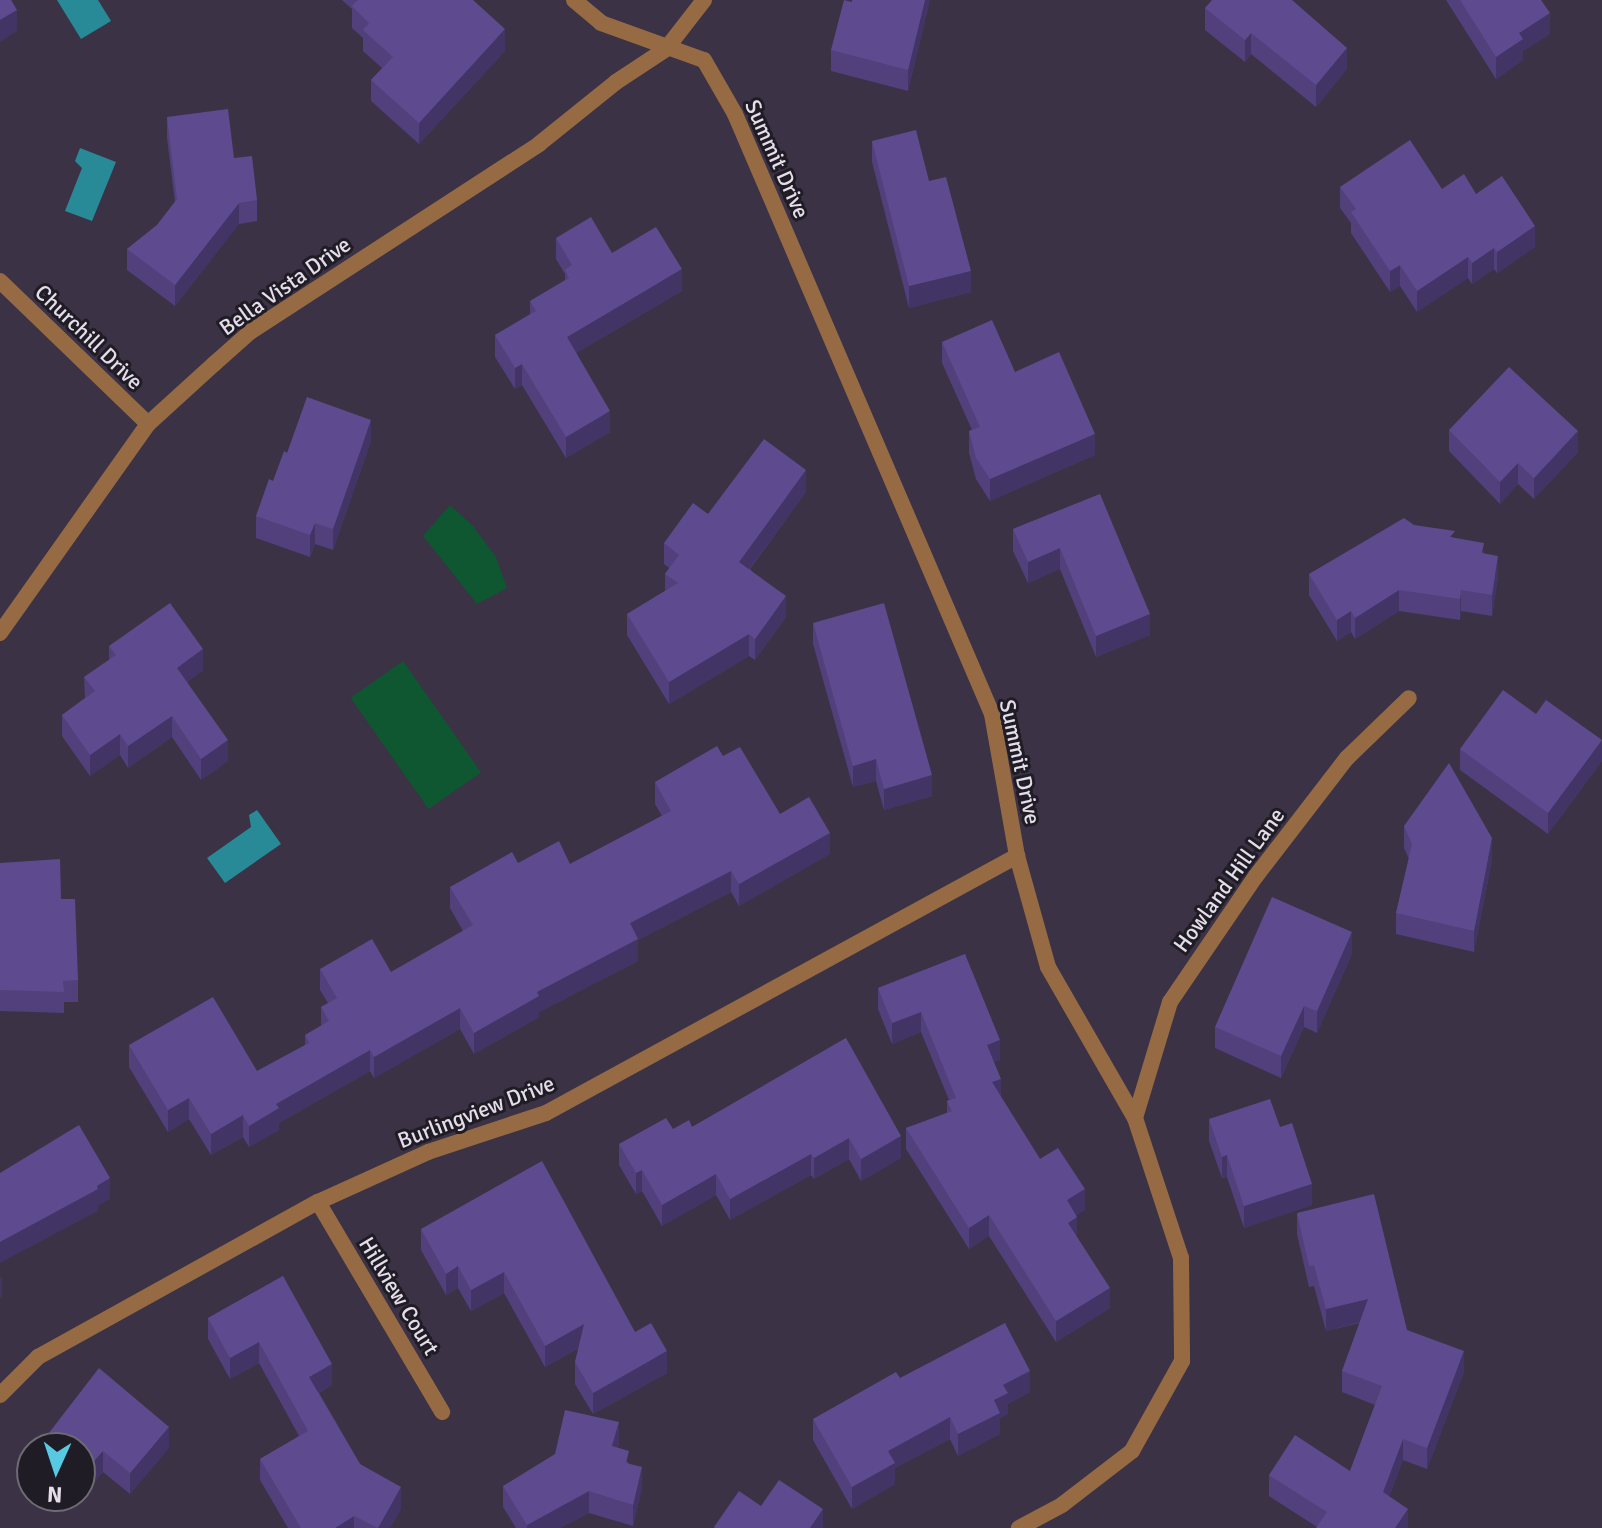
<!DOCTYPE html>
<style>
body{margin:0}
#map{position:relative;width:1602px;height:1528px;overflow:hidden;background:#3b3245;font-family:Signika,sans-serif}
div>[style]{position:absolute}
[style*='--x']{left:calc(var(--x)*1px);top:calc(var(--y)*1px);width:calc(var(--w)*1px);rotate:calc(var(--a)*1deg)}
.green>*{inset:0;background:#0e5730;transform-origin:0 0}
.water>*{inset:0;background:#298a97}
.minor>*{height:16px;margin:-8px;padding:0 8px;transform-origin:8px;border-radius:8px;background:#966b44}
.wall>*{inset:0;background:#51407b}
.shaded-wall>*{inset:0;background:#423464;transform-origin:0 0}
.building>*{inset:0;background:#5e4a8f}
span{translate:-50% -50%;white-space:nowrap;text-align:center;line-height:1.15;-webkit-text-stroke:6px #201c25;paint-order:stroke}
.street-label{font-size:22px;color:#e4deea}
.north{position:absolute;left:16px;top:1432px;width:80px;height:80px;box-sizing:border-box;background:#201c25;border:2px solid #6e6a74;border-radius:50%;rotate:183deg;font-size:22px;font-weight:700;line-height:32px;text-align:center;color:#e4deea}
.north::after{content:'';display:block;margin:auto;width:28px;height:36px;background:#58c9e3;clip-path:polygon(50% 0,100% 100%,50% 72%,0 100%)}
</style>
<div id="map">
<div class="green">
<i style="clip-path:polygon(450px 505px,473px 526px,496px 557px,507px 588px,477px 604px,423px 536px)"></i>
<i style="left:403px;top:661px;width:136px;height:64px;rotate:55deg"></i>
</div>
<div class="water">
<i style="clip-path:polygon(57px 0,98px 0,111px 21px,81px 39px)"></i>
<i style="clip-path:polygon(80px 148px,116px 162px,92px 221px,65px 211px,82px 168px,75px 161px)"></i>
<i style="clip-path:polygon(257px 810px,281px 844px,225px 883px,207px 858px,251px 827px,249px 815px)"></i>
</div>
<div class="minor">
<i style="--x:574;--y:0;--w:35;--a:40"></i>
<i style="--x:601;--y:23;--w:109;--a:19.8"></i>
<i style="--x:704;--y:60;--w:62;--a:60.1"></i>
<i style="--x:735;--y:114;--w:653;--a:66.81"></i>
<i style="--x:992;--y:714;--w:144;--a:80"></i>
<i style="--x:1017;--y:856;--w:115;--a:74.4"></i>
<i style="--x:1048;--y:967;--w:174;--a:60.1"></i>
<i style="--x:1135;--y:1118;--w:147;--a:71.8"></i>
<i style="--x:1181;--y:1258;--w:103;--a:89.4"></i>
<i style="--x:1182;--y:1361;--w:103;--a:119.1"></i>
<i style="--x:1132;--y:1451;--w:88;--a:142.4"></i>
<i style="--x:1062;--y:1505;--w:49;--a:151.9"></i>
<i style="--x:0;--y:281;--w:206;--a:44"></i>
<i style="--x:0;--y:633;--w:256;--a:-54.7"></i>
<i style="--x:148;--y:424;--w:89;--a:-42.3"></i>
<i style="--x:214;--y:364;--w:48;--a:-41.6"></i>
<i style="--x:250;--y:332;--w:345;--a:-33"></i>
<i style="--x:539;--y:144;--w:99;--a:-38.8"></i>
<i style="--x:616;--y:82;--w:60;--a:-33.4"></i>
<i style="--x:666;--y:49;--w:62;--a:-52.2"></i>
<i style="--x:1135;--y:1118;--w:121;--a:-73.2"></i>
<i style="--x:1170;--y:1002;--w:153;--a:-55.7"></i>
<i style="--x:1256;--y:876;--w:149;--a:-52.4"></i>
<i style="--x:1347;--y:758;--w:86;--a:-44.1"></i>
<i style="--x:318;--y:1202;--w:244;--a:59.4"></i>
<i style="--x:0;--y:1395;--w:54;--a:-45"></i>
<i style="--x:38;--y:1357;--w:320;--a:-29"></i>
<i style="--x:318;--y:1202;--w:121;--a:-24.4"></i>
<i style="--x:428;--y:1152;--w:124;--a:-18.3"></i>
<i style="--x:546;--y:1113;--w:537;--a:-28.62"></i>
</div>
<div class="wall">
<i style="clip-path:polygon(342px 0,473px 0,505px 51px,419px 144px,371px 101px,371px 80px,382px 68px,363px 51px,363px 38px,352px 28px,352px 9px)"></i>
<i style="clip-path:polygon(930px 0,908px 91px,831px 71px,831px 50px,852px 2px)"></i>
<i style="clip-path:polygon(1446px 0,1541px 0,1550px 34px,1523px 51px,1523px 60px,1496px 79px)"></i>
<i style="clip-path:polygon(1205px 8px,1347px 69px,1316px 107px,1251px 54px,1245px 62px,1205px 30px)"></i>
<i style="clip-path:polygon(167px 117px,234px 158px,257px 200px,257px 221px,239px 224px,175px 306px,127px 270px,127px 249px,157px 225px,175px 202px,167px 138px)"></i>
<i style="clip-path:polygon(872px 141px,929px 181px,971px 292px,909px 308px,872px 162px)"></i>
<i style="clip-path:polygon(1340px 187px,1442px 189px,1476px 194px,1535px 247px,1497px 273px,1494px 269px,1472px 284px,1468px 278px,1417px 312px,1400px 286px,1390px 292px,1351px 233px,1351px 223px,1340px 208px)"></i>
<i style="clip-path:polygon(556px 238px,612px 253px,682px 291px,576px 353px,610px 432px,566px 458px,522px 385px,515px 389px,495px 357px,495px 335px,530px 314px,530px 301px,565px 280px,565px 274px,556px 259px)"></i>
<i style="clip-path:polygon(942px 342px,1015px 372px,1095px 455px,990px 501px,976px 479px,969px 453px,969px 431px,972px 430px,942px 363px)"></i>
<i style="clip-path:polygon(1449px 430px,1578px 452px,1534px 499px,1518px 484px,1500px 504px,1449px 451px)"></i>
<i style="clip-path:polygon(371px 441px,333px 550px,315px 544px,310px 557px,256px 538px,256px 516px,287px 453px)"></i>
<i style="clip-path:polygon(806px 492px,750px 569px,786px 617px,755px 660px,749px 656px,669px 704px,627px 635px,627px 614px,665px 591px,665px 574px,669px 568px,664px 564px,664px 543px,708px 514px)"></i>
<i style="clip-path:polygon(1100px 494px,1150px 635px,1096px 657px,1060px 569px,1028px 583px,1013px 551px,1013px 529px)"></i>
<i style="clip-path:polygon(1414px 525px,1455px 538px,1484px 553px,1498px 577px,1492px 616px,1461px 611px,1460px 620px,1399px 611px,1355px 639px,1351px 632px,1337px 641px,1309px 595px,1309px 574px)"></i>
<i style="clip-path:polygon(813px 623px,932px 796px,884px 810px,876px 781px,853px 787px,813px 644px)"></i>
<i style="clip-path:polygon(109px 646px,203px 670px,187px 682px,228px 761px,201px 780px,172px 737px,128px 768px,120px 755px,90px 776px,62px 736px,62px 715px,85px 698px,84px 677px,109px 660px)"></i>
<i style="clip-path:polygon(1536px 714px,1602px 761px,1548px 834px,1460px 770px,1460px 749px)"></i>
<i style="clip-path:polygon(723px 756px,780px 814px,830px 854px,739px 906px,731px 892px,638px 940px,638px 961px,539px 1012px,539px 1017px,474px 1054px,460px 1029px,374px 1078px,370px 1071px,279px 1123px,279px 1130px,249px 1147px,243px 1137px,211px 1155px,189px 1119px,168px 1132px,129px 1067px,129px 1045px,257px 1071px,305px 1045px,305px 1035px,321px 1026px,321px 1007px,328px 1003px,320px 990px,320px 969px,391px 972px,463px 931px,450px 908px,450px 887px,518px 863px,570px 864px,662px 816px,655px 804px,655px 782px)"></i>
<i style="clip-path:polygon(1404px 826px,1492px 860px,1474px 952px,1396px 934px,1396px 913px,1409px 859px,1404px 848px)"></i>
<i style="clip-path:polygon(0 863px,61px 899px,78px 980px,78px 1002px,64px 1002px,64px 1013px,0 1011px)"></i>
<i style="clip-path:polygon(965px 954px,1000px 1060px,994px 1062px,1001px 1097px,1040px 1159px,1085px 1210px,1076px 1215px,1077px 1237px,1110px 1308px,1056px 1342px,989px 1236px,969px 1249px,906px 1149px,906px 1128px,947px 1113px,947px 1101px,949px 1100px,921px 1032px,892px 1044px,878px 1009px,878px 988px)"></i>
<i style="clip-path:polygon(1352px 954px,1317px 1033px,1304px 1027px,1281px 1078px,1215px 1048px,1215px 1027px)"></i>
<i style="clip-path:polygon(846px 1038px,901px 1158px,861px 1181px,849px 1159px,814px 1179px,811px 1175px,730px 1220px,716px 1195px,662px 1226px,642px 1191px,636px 1194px,619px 1165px,619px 1144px,673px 1129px,692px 1127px)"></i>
<i style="clip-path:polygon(1209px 1119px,1312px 1205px,1244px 1228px,1227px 1177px,1222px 1178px,1209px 1141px)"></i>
<i style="clip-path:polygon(1297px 1213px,1407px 1330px,1464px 1372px,1427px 1469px,1403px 1460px,1389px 1497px,1408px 1528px,1317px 1527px,1269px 1496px,1269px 1475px,1350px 1471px,1375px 1405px,1342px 1392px,1342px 1371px,1360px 1323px,1326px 1331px,1314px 1286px,1309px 1287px,1297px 1234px)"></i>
<i style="clip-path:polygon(421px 1229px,635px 1332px,667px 1373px,593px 1414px,575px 1384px,575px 1362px,579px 1348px,545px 1367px,504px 1293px,471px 1311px,458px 1288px,446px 1295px,421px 1250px)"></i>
<i style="clip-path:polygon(283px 1276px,332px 1385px,319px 1393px,360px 1464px,401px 1509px,390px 1528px,288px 1528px,260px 1480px,260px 1459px,299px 1436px,259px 1363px,230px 1379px,208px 1339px,208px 1318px)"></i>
<i style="clip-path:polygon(900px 1378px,1030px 1392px,1008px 1404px,1008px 1414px,1000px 1418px,1000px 1434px,958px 1456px,950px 1439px,895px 1468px,895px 1484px,852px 1509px,813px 1440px,813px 1419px)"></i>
<i style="clip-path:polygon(45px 1438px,169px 1448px,130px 1494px,103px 1472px,85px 1493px,80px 1488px,80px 1448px,45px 1448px)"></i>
<i style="clip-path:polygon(619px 1443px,618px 1448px,629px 1464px,642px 1488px,633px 1526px,589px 1513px,560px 1528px,516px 1528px,503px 1507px,503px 1486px)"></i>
</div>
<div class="shaded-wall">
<i style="clip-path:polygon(925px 0,930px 0,908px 91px,908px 70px)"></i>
<i style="clip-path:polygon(17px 10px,17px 31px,0 42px,0 20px)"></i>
<i style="clip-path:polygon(1550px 13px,1550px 34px,1523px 51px,1523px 60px,1496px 79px,1496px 57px,1519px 33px)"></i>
<i style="clip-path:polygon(505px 29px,505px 51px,419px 144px,419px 123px)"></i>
<i style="clip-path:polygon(1251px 33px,1251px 54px,1245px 62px,1245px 40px)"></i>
<i style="clip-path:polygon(1347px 48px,1347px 69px,1316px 107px,1316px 85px)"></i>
<i style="clip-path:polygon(239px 203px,239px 224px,175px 306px,175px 285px)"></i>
<i style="clip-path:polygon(1535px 226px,1535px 247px,1497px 273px,1497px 252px)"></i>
<i style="clip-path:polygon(1494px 248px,1494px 269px,1472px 284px,1472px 263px)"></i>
<i style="clip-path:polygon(1468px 257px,1468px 278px,1417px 312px,1417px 291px)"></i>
<i style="clip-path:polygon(1400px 265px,1400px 286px,1390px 292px,1390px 271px)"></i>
<i style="clip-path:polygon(682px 269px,682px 291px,567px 358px,567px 337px)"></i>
<i style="clip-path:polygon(971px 271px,971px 292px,909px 308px,909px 286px)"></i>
<i style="clip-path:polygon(522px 364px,522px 385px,515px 389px,515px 368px)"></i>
<i style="clip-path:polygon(610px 411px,610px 432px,566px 458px,566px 437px)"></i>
<i style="clip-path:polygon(371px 420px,371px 441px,333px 550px,333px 529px)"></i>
<i style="clip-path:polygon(1578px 431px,1578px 452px,1534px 499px,1534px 478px)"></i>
<i style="clip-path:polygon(1095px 434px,1095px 455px,990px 501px,990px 479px)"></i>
<i style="clip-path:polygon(1518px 463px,1518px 484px,1500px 504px,1500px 482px)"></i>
<i style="clip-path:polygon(806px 470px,806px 492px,739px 583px,739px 562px)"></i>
<i style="clip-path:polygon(315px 523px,315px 544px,310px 557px,310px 535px)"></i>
<i style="clip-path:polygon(1060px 548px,1060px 569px,1028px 583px,1028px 562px)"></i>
<i style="clip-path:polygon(1498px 556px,1498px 577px,1492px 616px,1492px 595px)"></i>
<i style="clip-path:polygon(1399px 590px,1399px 611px,1355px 639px,1355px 618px)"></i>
<i style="clip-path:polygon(1461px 590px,1461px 611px,1460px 620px,1460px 599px)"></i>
<i style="clip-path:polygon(786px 596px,786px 617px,755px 660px,755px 639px)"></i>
<i style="clip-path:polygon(1351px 611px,1351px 632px,1337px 641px,1337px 620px)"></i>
<i style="clip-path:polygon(1150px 614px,1150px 635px,1096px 657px,1096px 636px)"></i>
<i style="clip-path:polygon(749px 634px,749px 656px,669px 704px,669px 682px)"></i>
<i style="clip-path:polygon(203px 649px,203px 670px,177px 689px,177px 668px)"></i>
<i style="clip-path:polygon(172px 716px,172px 737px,128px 768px,128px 746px)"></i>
<i style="clip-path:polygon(120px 734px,120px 755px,90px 776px,90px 755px)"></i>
<i style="clip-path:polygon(228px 740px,228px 761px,201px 780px,201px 759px)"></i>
<i style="clip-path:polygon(1602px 740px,1602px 761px,1548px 834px,1548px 813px)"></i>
<i style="clip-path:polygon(876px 759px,876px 781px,853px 787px,853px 766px)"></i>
<i style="clip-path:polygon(932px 775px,932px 796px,884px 810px,884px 789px)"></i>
<i style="clip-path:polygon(830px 833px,830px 854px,739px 906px,739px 884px)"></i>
<i style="clip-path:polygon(1492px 838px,1492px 860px,1474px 952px,1474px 931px)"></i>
<i style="clip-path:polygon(731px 871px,731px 892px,638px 940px,638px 961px,539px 1012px,539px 1017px,474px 1054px,474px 1033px,537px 992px,630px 923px)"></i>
<i style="clip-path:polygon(1352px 932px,1352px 954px,1317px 1033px,1317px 1011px)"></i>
<i style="clip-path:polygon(1304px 1006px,1304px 1027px,1281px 1078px,1281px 1056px)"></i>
<i style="clip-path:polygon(460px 1008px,460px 1029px,374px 1078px,374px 1057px)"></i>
<i style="clip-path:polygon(921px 1012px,921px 1032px,892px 1044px,892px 1023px)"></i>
<i style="clip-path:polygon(1000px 1040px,1000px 1060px,987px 1065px,987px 1045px)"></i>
<i style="clip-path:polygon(370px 1050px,370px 1071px,279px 1123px,279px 1130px,249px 1147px,249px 1126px,276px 1104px)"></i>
<i style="clip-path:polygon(1001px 1079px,1001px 1099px,992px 1082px)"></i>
<i style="clip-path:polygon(189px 1098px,189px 1119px,168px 1132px,168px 1110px)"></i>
<i style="clip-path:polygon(243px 1115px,243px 1137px,211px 1155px,211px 1134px)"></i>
<i style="clip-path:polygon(901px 1136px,901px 1158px,861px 1181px,861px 1159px)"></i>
<i style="clip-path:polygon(849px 1138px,849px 1159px,814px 1179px,814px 1158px)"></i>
<i style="clip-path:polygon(811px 1154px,811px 1175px,730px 1220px,730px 1199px)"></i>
<i style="left:1227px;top:1155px;width:22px;height:5px;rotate:90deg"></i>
<i style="clip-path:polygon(642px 1170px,642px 1191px,636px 1194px,636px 1173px)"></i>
<i style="clip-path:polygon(716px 1174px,716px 1195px,662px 1226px,662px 1205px)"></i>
<i style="clip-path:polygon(110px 1178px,110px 1199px,98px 1206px,98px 1211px,0 1263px,0 1242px)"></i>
<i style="clip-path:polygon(1312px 1184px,1312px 1205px,1244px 1228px,1244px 1206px)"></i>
<i style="clip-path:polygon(1085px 1189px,1085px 1210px,1067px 1221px,1067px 1200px)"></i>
<i style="clip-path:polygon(989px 1215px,989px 1236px,969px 1249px,969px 1228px)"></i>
<i style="clip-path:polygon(1077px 1217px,1077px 1238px,1068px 1223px)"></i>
<i style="clip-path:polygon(458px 1266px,458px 1288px,446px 1295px,446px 1274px)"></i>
<i style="clip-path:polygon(504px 1272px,504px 1293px,471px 1311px,471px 1290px)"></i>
<i style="left:2px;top:1277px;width:21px;height:2px;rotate:90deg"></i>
<i style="clip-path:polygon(1110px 1288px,1110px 1308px,1056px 1342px,1056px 1321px)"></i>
<i style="clip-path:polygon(1368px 1299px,1368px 1320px,1326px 1331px,1326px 1309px)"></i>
<i style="clip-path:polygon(584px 1324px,584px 1345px,545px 1367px,545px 1346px)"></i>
<i style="clip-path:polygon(259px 1342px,259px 1363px,230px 1379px,230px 1358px)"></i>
<i style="clip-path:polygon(667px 1351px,667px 1373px,593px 1414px,593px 1393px)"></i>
<i style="clip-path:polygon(1464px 1351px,1464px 1372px,1427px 1469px,1427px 1448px)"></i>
<i style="clip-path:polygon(332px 1364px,332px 1385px,309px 1398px,309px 1377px)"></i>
<i style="clip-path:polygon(1030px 1371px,1030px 1392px,1008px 1404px,1008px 1414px,1000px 1418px,1000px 1434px,958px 1456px,958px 1434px,1003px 1385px)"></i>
<i style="clip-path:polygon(950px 1417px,950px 1439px,895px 1468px,895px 1484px,852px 1509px,852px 1487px,888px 1451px)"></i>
<i style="clip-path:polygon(619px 1422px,619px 1443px,612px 1468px,612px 1446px)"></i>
<i style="clip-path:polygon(169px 1427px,169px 1448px,130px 1494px,130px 1473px)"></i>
<i style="clip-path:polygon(1403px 1439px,1403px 1460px,1383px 1514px,1383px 1492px)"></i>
<i style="clip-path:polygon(103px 1451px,103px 1472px,85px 1493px,85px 1471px)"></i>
<i style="clip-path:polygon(642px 1467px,642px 1488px,633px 1526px,633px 1505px)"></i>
<i style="clip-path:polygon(401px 1487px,401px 1509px,390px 1528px,378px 1528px)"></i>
<i style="clip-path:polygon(589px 1491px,589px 1513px,560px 1528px,527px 1528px,527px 1525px)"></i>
<i style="clip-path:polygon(823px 1509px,823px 1528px,810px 1528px)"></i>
<i style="clip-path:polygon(1408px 1509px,1408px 1528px,1395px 1528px)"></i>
<i style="clip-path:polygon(354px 1516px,354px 1528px,335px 1528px)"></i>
</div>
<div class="building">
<i style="clip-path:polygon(0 0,11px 0,17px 10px,0 20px)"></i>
<i style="clip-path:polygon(358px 0,473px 0,505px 29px,419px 123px,371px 80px,393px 57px,363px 30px,369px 23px,352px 6px)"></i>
<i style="clip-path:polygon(844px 0,852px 2px,852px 0,925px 0,908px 70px,831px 50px)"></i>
<i style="clip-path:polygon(1212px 0,1292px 0,1347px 48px,1316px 85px,1251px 33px,1245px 40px,1205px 8px)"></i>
<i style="clip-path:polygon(1460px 0,1541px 0,1550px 13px,1519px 33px,1523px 39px,1496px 57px)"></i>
<i style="clip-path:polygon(228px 109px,234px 158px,252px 156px,257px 200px,239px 203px,175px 285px,127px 249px,157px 225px,177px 199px,167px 117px)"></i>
<i style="clip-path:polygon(916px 130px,929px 181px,946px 177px,971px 271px,909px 286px,872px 141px)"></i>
<i style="clip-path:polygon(1410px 140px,1442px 189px,1464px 174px,1476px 194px,1502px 176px,1535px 226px,1497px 252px,1494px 248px,1472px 263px,1468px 257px,1417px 291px,1400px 265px,1390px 271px,1351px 212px,1356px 209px,1340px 187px)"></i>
<i style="clip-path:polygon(591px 217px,612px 253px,656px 227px,682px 269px,567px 337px,610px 411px,566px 437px,522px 364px,515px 368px,495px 335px,536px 311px,530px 301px,569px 278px,565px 270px,572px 265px,556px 238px)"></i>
<i style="clip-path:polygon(992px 320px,1015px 372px,1059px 352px,1095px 434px,990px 479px,976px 458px,969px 431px,980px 427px,942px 342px)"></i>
<i style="clip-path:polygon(1509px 367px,1578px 431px,1534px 478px,1518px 463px,1500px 482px,1449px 430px)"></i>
<i style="clip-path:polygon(307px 397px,371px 420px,333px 529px,315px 523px,310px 535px,256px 516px,269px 479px,273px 481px,284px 451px,287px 453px)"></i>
<i style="clip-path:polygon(764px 439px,806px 470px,739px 562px,786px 596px,755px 639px,749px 634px,669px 682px,627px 614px,678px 583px,665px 574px,679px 555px,664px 543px,693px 503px,708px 514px)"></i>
<i style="clip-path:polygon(1100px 494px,1150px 614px,1096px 636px,1060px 548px,1028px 562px,1013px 529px)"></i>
<i style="clip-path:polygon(1404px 518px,1414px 525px,1455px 531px,1450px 537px,1484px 543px,1482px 553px,1498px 556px,1492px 595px,1461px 590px,1460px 599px,1399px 590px,1355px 618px,1351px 611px,1337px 620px,1309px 574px)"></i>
<i style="clip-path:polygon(170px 603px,203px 649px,177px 668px,228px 740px,201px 759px,172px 716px,128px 746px,120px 734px,90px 755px,62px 715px,95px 691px,84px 677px,116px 655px,109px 646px)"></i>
<i style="clip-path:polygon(884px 603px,932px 775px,884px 789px,876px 759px,853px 766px,813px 623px)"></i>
<i style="clip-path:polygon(1503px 690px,1536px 714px,1546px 700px,1602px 740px,1548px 813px,1460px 749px)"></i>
<i style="clip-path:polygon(717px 746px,723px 756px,740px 747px,780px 814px,809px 797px,830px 833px,739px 884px,731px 871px,630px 923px,638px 939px,537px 992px,539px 996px,474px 1033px,460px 1008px,374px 1057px,370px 1050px,276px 1104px,279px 1108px,249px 1126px,243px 1115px,211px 1134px,189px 1098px,168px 1110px,129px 1045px,213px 997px,257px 1071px,309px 1043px,305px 1035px,329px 1021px,321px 1007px,337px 998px,320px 969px,372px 939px,391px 972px,473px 925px,450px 887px,512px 852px,518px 863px,559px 841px,570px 864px,671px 811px,655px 782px)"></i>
<i style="clip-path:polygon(1449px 763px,1492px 838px,1474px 931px,1396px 913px,1412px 844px,1404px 826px)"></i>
<i style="clip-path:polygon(60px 859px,61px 899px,75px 899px,78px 980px,63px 981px,64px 992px,0 990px,0 863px)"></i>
<i style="clip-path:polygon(1272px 897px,1352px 932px,1317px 1011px,1304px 1006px,1281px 1056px,1215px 1027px)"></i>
<i style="clip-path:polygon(965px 954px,1000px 1040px,987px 1045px,1001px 1079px,992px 1082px,1040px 1159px,1058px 1148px,1085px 1189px,1067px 1200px,1077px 1217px,1068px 1223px,1110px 1288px,1056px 1321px,989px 1215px,969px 1228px,906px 1128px,952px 1111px,947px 1101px,956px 1098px,921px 1012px,892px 1023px,878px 988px)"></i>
<i style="clip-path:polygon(846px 1038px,901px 1136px,861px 1159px,849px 1138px,814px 1158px,811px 1154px,730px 1199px,716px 1174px,662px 1205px,642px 1170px,636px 1173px,619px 1144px,666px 1118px,673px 1129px,689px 1120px,692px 1127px)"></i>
<i style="clip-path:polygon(1270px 1099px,1280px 1127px,1292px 1123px,1312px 1184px,1244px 1206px,1227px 1155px,1222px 1157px,1209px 1119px)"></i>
<i style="clip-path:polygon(79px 1125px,110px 1178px,97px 1186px,98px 1189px,0 1242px,0 1173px)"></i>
<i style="clip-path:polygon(542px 1161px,635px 1332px,651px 1323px,667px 1351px,593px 1393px,575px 1362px,584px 1324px,545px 1346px,504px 1272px,471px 1290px,458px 1266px,446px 1274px,421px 1229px)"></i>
<i style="clip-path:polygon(1374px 1194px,1407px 1330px,1464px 1351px,1427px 1448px,1403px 1439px,1383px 1492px,1408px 1509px,1395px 1528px,1316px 1528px,1327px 1512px,1269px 1475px,1295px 1435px,1350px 1471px,1382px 1386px,1342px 1371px,1368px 1299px,1326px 1309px,1314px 1265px,1309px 1266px,1297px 1213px)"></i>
<i style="clip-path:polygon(283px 1276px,332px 1364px,309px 1377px,360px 1464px,401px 1487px,378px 1528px,354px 1516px,335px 1528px,301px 1528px,260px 1459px,308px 1431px,259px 1342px,230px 1358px,208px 1318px)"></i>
<i style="clip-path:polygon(1005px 1323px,1030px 1371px,1003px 1385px,1008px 1393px,994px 1400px,1000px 1413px,958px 1434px,950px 1417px,888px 1451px,895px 1463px,852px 1487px,813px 1419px,896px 1372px,900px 1378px)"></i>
<i style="clip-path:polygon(99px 1368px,169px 1427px,130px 1473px,103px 1451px,85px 1471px,80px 1467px,80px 1448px,57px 1448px,45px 1438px)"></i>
<i style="clip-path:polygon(565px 1410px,619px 1422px,612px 1446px,629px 1451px,626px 1463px,642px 1467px,633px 1505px,589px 1491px,527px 1525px,503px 1486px,555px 1454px)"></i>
<i style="clip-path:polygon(779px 1480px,823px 1509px,810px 1528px,715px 1528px,714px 1527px,739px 1491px,761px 1506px)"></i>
</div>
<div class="street-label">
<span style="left:777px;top:159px;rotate:66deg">Summit Drive</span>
<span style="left:285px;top:286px;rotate:-35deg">Bella Vista Drive</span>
<span style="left:89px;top:337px;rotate:44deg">Churchill Drive</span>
<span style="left:1020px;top:762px;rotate:78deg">Summit Drive</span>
<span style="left:1229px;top:880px;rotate:-54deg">Howland Hill Lane</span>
<span style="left:476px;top:1112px;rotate:-21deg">Burlingview Drive</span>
<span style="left:399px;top:1296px;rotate:59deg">Hillview Court</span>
</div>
<div class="north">N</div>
</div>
